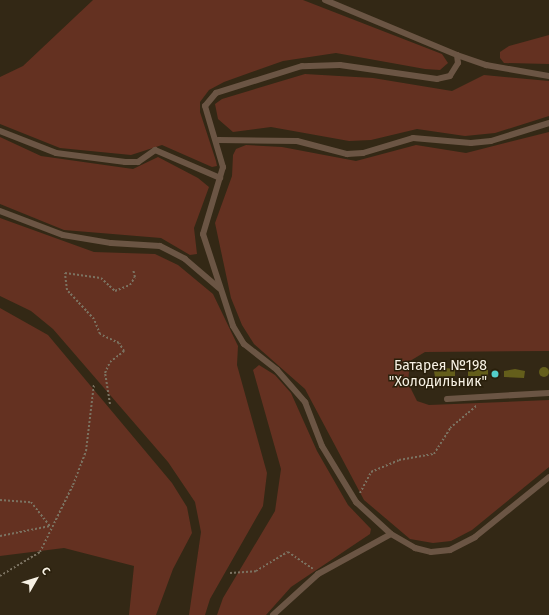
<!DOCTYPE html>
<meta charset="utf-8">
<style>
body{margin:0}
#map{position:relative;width:549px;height:615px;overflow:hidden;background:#332815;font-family:"Fira Sans",sans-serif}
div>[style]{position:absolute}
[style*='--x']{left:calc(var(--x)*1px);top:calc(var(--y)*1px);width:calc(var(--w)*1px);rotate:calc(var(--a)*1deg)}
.green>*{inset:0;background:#643121}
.building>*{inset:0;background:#645e1b}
.round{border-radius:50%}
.path>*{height:2px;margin-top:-1px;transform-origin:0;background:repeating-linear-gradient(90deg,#7b7261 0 2px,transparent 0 4px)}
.service>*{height:6px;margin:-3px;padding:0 3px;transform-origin:3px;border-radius:3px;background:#6b5544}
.dots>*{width:11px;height:11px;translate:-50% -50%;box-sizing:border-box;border:2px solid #291f0b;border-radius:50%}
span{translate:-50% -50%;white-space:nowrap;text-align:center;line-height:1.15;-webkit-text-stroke:3px #291f0b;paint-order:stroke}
.poi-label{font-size:14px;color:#f7f1e4}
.right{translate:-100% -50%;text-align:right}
.north{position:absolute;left:16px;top:559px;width:40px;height:40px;-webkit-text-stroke:3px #291f0b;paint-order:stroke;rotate:51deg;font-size:11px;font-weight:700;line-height:16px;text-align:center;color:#f7f1e4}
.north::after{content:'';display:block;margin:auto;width:14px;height:18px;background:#f7f1e4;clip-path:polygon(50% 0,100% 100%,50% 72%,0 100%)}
</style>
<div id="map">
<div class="green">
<i style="clip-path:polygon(93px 0,303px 0,442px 54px,448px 63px,440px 70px,425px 69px,336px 53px,283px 61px,224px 82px,209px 90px,200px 102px,200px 112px,216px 161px,217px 166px,212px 167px,162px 145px,131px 155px,60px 148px,0 124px,0 77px,23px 66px)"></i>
<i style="clip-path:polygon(549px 35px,549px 64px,504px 63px,500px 58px,500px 52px,509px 46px)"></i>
<i style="clip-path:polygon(305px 74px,373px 78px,452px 91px,484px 75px,549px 81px,549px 116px,495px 133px,465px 136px,417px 129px,371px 140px,349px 141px,271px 127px,233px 132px,218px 119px,215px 104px,222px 99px)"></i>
<i style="clip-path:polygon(549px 132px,549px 351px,425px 352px,410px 361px,408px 383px,417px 401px,429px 405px,549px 400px,549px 467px,472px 530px,451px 541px,433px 543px,410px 539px,364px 500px,305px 389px,254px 344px,242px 325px,231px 298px,215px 223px,232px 176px,233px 155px,236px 149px,246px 145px,282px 147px,356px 161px,416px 145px,466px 153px)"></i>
<i style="clip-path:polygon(0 137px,41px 156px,133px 169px,158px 157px,198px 178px,209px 187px,194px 228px,197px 254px,190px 255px,161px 238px,64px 230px,0 204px)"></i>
<i style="clip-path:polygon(0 218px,94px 252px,155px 254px,178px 265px,213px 294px,238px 346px,237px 365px,267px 473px,263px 506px,210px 599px,205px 615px,189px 615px,201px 532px,195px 502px,168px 462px,53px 329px,31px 311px,0 296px)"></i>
<i style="clip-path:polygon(0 308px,48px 335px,172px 483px,187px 507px,192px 533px,173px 569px,156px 615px,129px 615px,134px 566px,64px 548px,0 556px)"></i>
<i style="clip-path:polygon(259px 365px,275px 375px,291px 393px,317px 451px,348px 505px,371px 529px,370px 534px,291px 587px,266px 615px,217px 615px,223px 598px,275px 511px,281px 469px,253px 370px)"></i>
</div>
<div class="building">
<i class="round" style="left:539px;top:367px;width:10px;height:10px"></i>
<i style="clip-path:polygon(445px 368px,455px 369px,455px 376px,435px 377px,434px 371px)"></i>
<i style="clip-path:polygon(478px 368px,488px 370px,488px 376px,468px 376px,468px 370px)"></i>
<i style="clip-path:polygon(515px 369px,525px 371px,524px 378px,504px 377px,504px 371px)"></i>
</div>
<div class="path">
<i style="--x:110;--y:404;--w:31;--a:-99"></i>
<i style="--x:105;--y:373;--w:12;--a:-66"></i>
<i style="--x:110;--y:362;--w:18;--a:-38"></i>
<i style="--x:124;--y:351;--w:9;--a:-122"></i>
<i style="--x:119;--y:343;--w:21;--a:-155"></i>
<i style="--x:100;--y:334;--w:16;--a:-112"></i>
<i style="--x:94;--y:319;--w:40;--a:-133"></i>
<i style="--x:67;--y:290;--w:17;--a:-97"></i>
<i style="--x:65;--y:273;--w:36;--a:8"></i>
<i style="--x:101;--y:278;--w:19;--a:43"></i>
<i style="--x:115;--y:291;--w:16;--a:-22"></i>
<i style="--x:130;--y:285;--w:9;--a:-58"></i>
<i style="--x:135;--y:277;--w:8;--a:-104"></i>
<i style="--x:360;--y:493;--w:24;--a:-62"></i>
<i style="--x:371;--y:472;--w:30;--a:-23"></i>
<i style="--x:399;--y:460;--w:36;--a:-10"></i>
<i style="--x:434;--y:454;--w:31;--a:-58"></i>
<i style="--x:450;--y:428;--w:35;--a:-40"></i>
<i style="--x:0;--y:500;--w:31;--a:4"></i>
<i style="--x:31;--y:502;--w:31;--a:52"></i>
<i style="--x:0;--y:536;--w:51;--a:-11.3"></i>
<i style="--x:230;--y:573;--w:26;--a:-4"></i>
<i style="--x:256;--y:571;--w:37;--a:-31"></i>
<i style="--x:288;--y:552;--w:30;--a:34"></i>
<i style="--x:0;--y:576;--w:47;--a:-31"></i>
<i style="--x:40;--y:552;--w:75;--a:-63.8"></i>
<i style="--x:73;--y:485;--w:36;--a:-69"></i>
<i style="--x:86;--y:451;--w:67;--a:-83.2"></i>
</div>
<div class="service">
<i style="--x:325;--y:0;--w:143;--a:22.6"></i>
<i style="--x:457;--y:55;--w:8;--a:83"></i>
<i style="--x:458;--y:63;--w:15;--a:122"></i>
<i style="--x:450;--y:76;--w:13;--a:167"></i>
<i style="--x:437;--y:79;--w:98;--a:-171.8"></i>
<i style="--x:340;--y:65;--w:38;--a:178"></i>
<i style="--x:302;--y:66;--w:90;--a:162.6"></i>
<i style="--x:216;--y:93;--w:17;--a:130"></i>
<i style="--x:205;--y:106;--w:64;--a:73.6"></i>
<i style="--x:223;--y:167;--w:70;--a:106.6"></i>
<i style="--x:203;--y:234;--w:97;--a:71.9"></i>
<i style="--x:233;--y:326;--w:21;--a:59"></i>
<i style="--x:244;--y:344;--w:42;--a:38.2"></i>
<i style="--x:277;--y:370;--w:43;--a:48.8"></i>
<i style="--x:305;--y:402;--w:47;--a:68.9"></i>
<i style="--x:322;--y:446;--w:66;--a:58.7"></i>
<i style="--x:356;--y:502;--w:47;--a:42.4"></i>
<i style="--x:391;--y:534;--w:28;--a:30"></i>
<i style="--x:415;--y:548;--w:16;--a:14"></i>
<i style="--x:431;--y:552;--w:19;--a:-6"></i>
<i style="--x:450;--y:550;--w:28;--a:-27"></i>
<i style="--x:475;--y:537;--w:95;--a:-39"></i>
<i style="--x:457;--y:55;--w:31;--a:19"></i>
<i style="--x:486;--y:65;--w:64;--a:9.9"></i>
<i style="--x:0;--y:131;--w:60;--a:21.4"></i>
<i style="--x:56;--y:153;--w:70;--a:7.4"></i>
<i style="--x:125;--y:162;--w:13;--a:0"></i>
<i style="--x:138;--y:162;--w:21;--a:-35"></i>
<i style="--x:155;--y:150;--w:71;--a:23.3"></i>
<i style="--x:218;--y:140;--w:79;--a:0.7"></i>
<i style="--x:297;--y:141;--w:52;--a:14.6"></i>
<i style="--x:347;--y:154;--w:16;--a:-4"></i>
<i style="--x:363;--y:153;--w:52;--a:-16.7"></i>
<i style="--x:413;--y:138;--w:58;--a:4.9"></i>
<i style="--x:471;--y:143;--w:20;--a:-6"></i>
<i style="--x:491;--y:141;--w:61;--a:-17.2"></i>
<i style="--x:0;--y:211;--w:67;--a:20.9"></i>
<i style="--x:63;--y:235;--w:49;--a:9.5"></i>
<i style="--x:111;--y:243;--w:49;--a:3.5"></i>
<i style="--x:160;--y:246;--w:28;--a:27"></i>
<i style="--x:185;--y:259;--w:45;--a:40.5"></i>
<i style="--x:447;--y:399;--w:102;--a:-3.4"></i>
<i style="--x:273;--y:615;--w:61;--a:-42.3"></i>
<i style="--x:318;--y:574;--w:83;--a:-28.7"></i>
</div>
<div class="dots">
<i style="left:495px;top:374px;background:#53cdc9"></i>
</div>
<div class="poi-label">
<span class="right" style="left:487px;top:374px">Батарея №198<br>"Холодильник"</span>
</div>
<div class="north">С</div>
</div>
